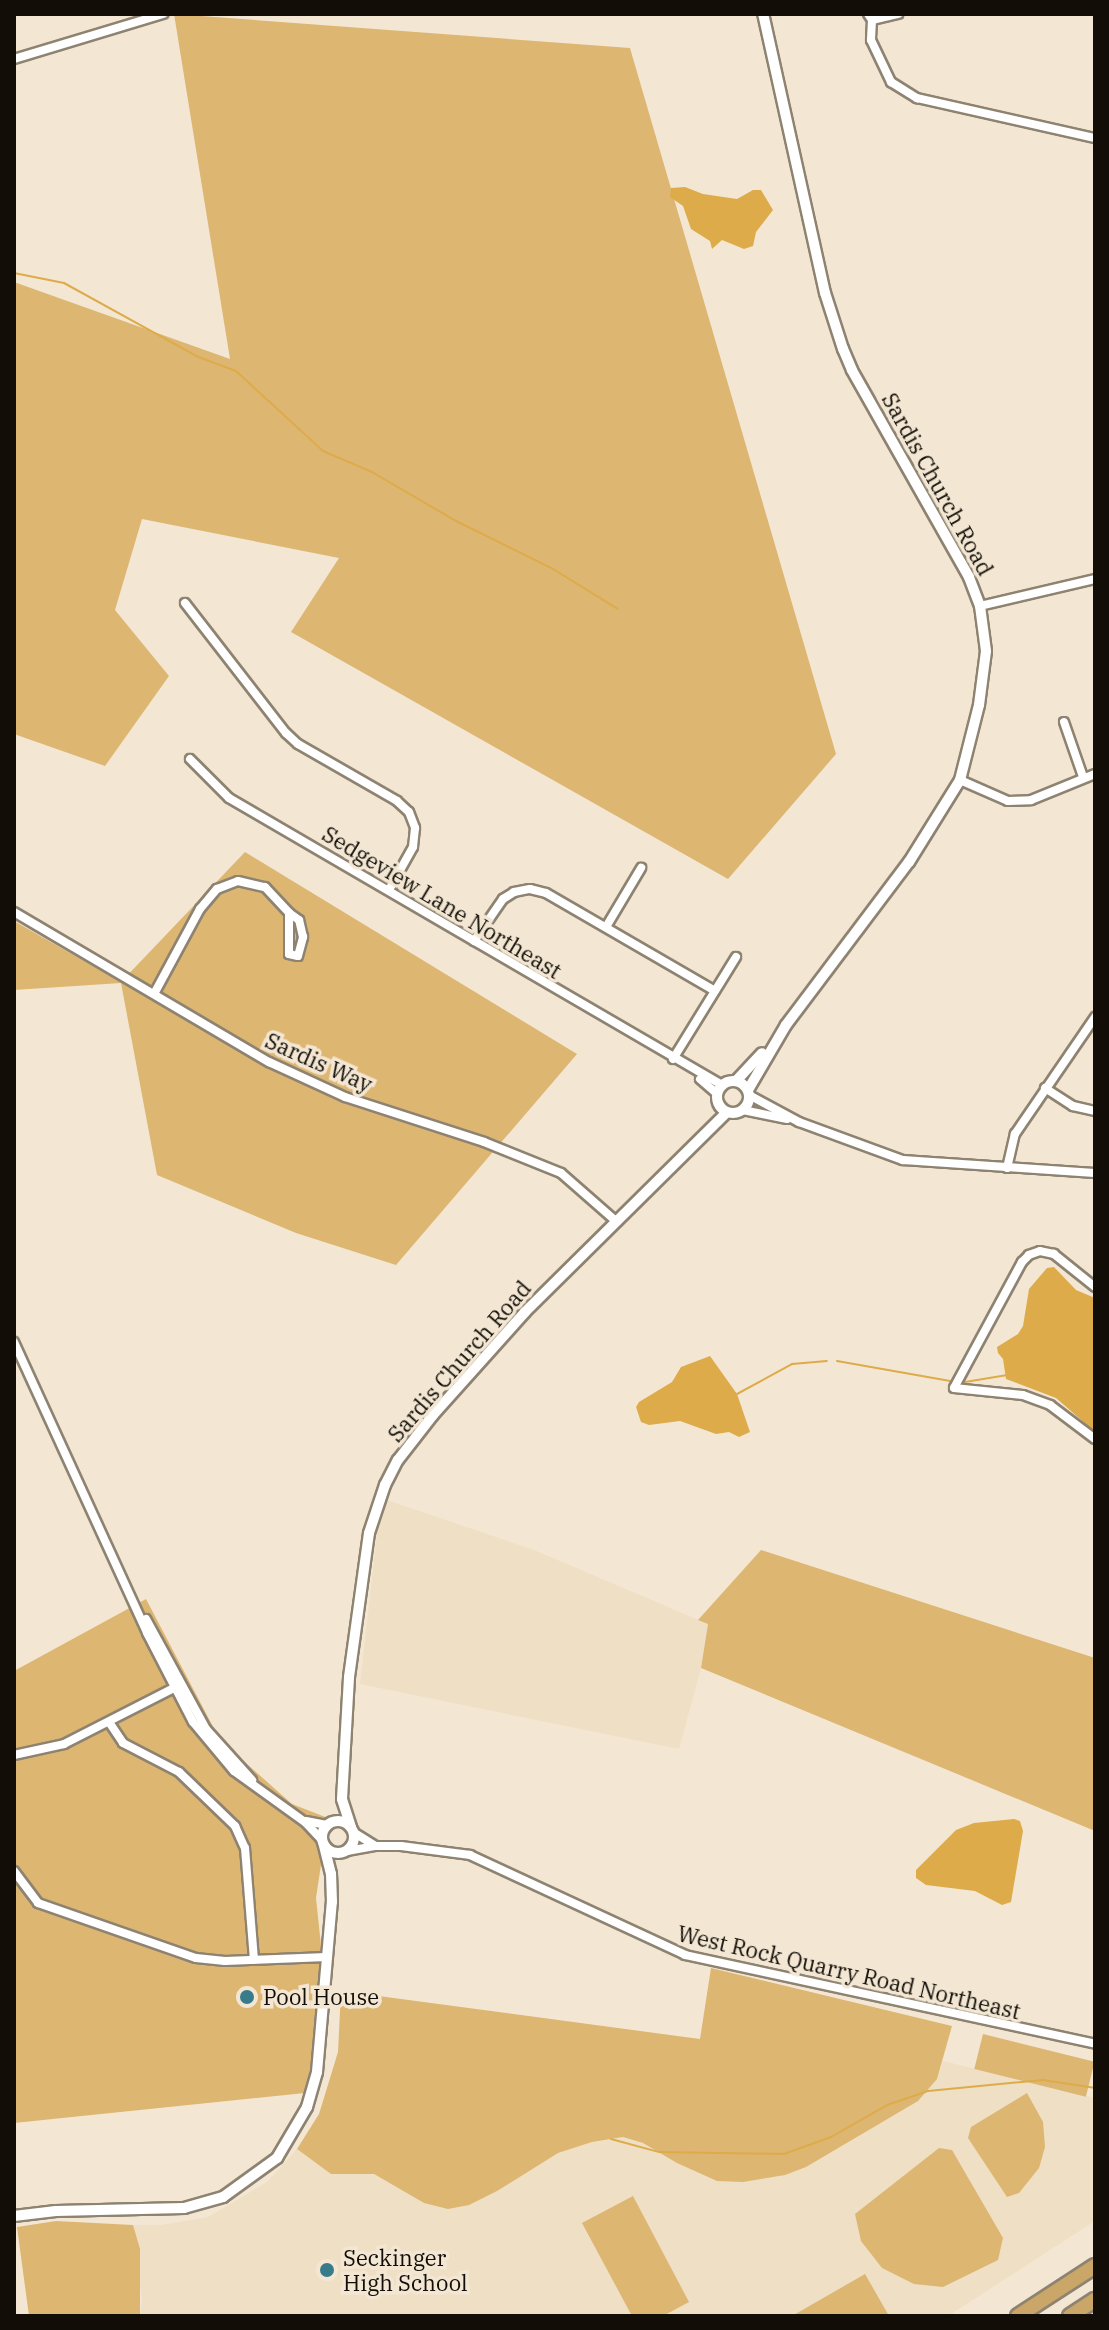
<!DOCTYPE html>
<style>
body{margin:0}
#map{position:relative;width:1109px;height:2330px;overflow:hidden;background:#f3e7d4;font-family:"IBM Plex Serif",serif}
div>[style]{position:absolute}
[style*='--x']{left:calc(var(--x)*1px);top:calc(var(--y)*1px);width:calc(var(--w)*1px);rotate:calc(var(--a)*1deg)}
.built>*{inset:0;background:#efdfc4}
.green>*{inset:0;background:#ddb672;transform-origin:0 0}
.water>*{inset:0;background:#deab4a}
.stream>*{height:2px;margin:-1px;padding:0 1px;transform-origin:1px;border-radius:1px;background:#deab4a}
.roads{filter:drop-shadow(2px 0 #8e8371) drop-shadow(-2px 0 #8e8371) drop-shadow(0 2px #8e8371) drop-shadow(0 -2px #8e8371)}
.minor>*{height:8px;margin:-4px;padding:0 4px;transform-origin:4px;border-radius:4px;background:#fff}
.tertiary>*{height:10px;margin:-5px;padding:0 5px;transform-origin:5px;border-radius:5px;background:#fff}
.tertiary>.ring{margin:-5px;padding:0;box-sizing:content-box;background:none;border:10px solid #fff;border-radius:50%}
.motorway>*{height:14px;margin:-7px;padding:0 7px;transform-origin:7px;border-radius:7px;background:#caa668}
.dots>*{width:22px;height:22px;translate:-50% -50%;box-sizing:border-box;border:4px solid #f3e7d4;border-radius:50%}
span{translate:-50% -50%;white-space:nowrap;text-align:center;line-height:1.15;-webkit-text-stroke:7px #f3e7d4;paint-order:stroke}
.street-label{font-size:22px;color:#120e07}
.poi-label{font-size:22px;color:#120e07}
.left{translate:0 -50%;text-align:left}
.frame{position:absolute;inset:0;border:16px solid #120e07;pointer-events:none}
</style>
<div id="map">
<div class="built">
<i style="clip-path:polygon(381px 1498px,534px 1550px,708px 1624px,701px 1668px,679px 1749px,360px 1684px)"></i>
<i style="clip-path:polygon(943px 2061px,1095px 2098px,1095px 2221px,948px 2316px,140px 2316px,142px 2301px,133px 2225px,162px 2225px,208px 2217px,267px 2182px,297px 2149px,331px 2174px,373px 2174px,424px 2203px,469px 2205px,558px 2153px,592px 2142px,623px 2137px,643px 2143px,677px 2163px,937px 2079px)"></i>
</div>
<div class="green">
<i style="clip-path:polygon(174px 14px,630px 48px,836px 754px,728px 879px,291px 632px,339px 558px,142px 519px,115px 610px,169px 676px,105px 766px,14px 734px,14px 282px,230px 359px)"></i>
<i style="clip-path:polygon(245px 852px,577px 1054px,396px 1265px,296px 1233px,157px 1175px,121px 983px,14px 990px,14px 921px,121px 982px)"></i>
<i style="clip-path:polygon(761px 1550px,1095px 1658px,1095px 1831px,701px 1668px,708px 1624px,698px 1620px)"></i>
<i style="clip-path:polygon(146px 1599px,220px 1740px,292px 1804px,328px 1818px,316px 1898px,326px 1993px,305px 2093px,14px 2123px,14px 1671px)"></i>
<i style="clip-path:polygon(711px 1968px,952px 2026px,937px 2079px,918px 2101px,806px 2167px,785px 2175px,743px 2182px,717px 2181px,677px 2163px,643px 2143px,623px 2137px,592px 2142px,558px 2153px,497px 2191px,469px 2205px,448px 2209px,424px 2203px,374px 2174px,331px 2174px,297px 2149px,319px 2114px,338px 2052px,341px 1991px,700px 2039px)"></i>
<i style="left:983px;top:2034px;width:115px;height:36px;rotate:14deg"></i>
<i style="clip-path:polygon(1027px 2093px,1043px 2122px,1045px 2147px,1039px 2168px,1019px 2193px,1007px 2197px,968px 2138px,971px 2127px)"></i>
<i style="clip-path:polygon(939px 2148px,952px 2150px,1003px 2238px,998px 2260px,943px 2287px,914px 2284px,882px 2268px,861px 2241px,855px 2214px)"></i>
<i style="clip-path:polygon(633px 2196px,689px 2302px,663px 2316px,632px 2316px,582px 2223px)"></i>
<i style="clip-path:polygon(56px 2221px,133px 2225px,140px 2249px,140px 2316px,29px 2316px,17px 2227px)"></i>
<i style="clip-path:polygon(865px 2274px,889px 2316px,792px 2316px)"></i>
</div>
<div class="water">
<i style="clip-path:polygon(685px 187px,703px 194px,737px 199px,753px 190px,761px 190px,773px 210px,756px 232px,753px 246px,744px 249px,722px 240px,712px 249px,710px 241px,691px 229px,683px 206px,670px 197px,671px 188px)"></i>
<i style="clip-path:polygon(1054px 1267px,1076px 1290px,1095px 1298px,1095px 1432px,1056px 1398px,1006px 1379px,1003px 1359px,998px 1353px,997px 1347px,1018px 1334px,1023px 1326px,1029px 1289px,1047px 1268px)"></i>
<i style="clip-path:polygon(710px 1356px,737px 1394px,750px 1432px,739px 1437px,729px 1432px,716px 1434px,680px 1421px,649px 1425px,641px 1422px,636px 1407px,639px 1402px,672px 1382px,681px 1367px)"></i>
<i style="clip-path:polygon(1014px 1819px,1020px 1821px,1023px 1831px,1011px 1902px,1002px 1905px,975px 1891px,926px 1885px,916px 1878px,916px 1870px,956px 1830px,974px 1823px)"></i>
</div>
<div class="stream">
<i style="--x:14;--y:273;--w:51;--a:11.3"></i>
<i style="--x:64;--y:283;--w:151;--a:28.9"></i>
<i style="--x:196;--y:356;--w:43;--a:20.6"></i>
<i style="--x:236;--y:371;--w:118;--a:42.6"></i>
<i style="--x:323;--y:451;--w:53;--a:23.2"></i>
<i style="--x:372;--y:472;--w:97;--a:30.3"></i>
<i style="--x:456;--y:521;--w:108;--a:26.3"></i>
<i style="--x:553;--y:569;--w:76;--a:31.6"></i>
<i style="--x:837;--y:1361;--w:115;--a:10"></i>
<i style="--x:965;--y:1382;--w:43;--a:-9.5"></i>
<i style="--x:737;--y:1394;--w:63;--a:-28.6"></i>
<i style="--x:792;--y:1364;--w:35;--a:-5"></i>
<i style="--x:611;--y:2139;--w:50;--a:15.2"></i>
<i style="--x:659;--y:2152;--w:125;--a:0.9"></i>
<i style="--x:784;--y:2154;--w:50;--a:-19.9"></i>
<i style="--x:831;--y:2137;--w:64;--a:-29.7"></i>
<i style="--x:887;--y:2105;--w:43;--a:-18.9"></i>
<i style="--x:928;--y:2091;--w:116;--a:-5.5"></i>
<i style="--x:1043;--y:2080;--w:53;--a:8.7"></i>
</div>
<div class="roads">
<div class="minor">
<i style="--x:868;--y:14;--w:7;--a:56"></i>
<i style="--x:872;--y:20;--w:20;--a:93"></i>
<i style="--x:871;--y:40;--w:47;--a:64.5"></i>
<i style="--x:891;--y:82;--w:31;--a:32"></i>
<i style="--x:917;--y:98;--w:182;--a:12.7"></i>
<i style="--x:872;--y:20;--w:27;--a:-13"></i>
<i style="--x:14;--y:59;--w:156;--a:-16.8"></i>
<i style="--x:185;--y:603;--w:165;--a:52.2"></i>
<i style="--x:286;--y:733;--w:16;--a:43"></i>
<i style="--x:298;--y:744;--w:114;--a:29.9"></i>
<i style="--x:397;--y:801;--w:16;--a:43"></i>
<i style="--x:409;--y:812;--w:17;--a:69"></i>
<i style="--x:415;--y:828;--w:19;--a:96"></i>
<i style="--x:413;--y:847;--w:49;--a:119.2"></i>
<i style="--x:980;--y:606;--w:118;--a:-13.2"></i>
<i style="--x:1064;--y:722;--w:58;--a:70.9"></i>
<i style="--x:190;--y:759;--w:55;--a:45"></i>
<i style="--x:229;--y:798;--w:570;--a:30.21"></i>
<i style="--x:960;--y:780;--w:52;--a:23.6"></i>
<i style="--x:1008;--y:801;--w:23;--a:-2"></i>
<i style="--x:1031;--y:800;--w:69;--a:-22.1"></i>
<i style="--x:14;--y:912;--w:296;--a:30.5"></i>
<i style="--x:269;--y:1062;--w:84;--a:24.7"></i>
<i style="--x:345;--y:1097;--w:146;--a:17.9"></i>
<i style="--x:484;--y:1142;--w:83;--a:21.9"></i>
<i style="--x:561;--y:1173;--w:74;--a:41.2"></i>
<i style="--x:606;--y:927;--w:69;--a:-59.3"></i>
<i style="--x:474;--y:941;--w:51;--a:-55.4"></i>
<i style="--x:503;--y:899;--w:13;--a:-32"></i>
<i style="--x:514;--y:892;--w:16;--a:-11"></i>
<i style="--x:530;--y:889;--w:16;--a:14"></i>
<i style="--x:546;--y:893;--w:195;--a:30.1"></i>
<i style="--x:154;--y:994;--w:97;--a:-61.6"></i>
<i style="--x:200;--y:909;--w:26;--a:-50"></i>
<i style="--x:217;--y:889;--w:22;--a:-21"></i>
<i style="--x:238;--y:881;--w:28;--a:13"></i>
<i style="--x:265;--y:887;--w:35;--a:47"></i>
<i style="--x:289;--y:913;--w:41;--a:90"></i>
<i style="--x:289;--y:954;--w:9;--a:13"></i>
<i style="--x:298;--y:956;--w:20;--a:-75"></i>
<i style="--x:303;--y:937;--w:17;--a:-103"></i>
<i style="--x:299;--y:920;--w:12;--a:-145"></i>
<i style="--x:673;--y:1059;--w:120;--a:-58.3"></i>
<i style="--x:700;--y:1079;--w:23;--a:41"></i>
<i style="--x:1045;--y:1088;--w:33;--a:33"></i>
<i style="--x:1073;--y:1106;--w:23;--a:13"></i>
<i style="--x:749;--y:1095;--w:57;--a:28.4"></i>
<i style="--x:799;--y:1122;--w:111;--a:20.1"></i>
<i style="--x:903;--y:1160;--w:192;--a:3.9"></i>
<i style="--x:743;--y:1110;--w:45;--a:11.6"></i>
<i style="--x:1007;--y:1168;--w:35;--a:-77"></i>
<i style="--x:1015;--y:1134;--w:142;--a:-55.6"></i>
<i style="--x:1095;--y:1287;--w:53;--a:-141.2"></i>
<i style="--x:1054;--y:1254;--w:14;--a:-168"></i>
<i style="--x:1040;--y:1251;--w:12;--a:160"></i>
<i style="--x:1029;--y:1255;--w:10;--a:135"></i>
<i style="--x:1022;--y:1262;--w:143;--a:118.4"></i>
<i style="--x:954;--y:1388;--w:69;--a:5.8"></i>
<i style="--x:1023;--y:1395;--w:29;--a:20"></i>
<i style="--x:1050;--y:1405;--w:56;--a:37.1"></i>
<i style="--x:14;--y:1342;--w:320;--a:65.4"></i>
<i style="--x:147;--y:1633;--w:100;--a:62.7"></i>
<i style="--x:193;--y:1722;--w:64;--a:50.1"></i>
<i style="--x:234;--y:1771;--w:89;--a:35.8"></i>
<i style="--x:306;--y:1823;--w:23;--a:47"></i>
<i style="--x:146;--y:1619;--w:125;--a:61.4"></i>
<i style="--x:206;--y:1729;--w:69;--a:48"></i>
<i style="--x:109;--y:1722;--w:25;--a:56"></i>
<i style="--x:123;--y:1743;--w:63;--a:27.4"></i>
<i style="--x:179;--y:1772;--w:78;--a:44"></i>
<i style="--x:235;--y:1826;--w:24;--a:66"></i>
<i style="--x:245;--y:1848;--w:112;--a:85.4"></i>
<i style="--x:14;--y:1755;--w:51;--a:-12.4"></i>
<i style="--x:64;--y:1744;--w:128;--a:-27"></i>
<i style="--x:306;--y:1821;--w:21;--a:11"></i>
<i style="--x:353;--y:1832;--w:25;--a:32"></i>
<i style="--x:347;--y:1851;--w:28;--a:-10"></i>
<i style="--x:375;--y:1846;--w:26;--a:0"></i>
<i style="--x:401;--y:1846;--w:70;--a:7.4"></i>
<i style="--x:470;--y:1855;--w:237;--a:24.9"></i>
<i style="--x:685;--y:1955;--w:420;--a:12.2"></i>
<i style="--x:14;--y:1871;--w:40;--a:53"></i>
<i style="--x:38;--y:1903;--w:167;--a:19.2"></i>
<i style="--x:196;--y:1958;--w:29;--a:6"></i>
<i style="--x:225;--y:1961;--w:102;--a:-2.2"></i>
</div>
<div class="tertiary">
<i style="--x:736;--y:1081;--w:38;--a:-47"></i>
<i class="ring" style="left:717px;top:1081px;width:22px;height:22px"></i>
<i style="--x:748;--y:1090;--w:75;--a:-59.7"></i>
<i style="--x:786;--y:1025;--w:204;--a:-53"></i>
<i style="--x:909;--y:862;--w:97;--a:-58.1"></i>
<i style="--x:960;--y:780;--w:77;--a:-75.8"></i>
<i style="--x:979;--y:705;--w:54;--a:-82.6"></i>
<i style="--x:986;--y:651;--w:45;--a:-97.6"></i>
<i style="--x:980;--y:606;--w:31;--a:-111"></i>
<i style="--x:969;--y:577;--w:238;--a:-119.5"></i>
<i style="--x:852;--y:370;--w:23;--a:-113"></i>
<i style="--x:843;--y:349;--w:59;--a:-107.8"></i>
<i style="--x:825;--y:293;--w:286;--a:-102.5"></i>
<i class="ring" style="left:322px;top:1821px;width:22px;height:22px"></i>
<i style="--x:351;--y:1827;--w:29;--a:-108"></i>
<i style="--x:342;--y:1799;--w:122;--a:-86.7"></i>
<i style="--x:349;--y:1677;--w:145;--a:-82.1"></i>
<i style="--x:369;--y:1533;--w:51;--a:-71.6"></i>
<i style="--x:385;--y:1485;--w:28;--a:-63"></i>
<i style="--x:398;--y:1460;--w:57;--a:-52.1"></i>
<i style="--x:433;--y:1415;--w:138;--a:-48.2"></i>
<i style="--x:525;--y:1312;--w:284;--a:-44.7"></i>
<i style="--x:14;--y:2216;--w:42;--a:-6.8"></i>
<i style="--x:56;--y:2211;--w:128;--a:-1.3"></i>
<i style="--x:184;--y:2208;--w:41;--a:-15.8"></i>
<i style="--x:223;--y:2197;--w:67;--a:-35.8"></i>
<i style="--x:277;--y:2158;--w:59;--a:-59.5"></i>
<i style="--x:307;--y:2107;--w:36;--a:-74"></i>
<i style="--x:317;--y:2072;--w:171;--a:-85"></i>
<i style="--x:332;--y:1902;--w:28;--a:-92"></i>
<i style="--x:331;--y:1874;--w:30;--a:-104"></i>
</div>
<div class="motorway">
<i style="--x:1018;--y:2316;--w:92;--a:-33"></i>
<i style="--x:1070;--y:2316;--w:30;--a:-33"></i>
</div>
</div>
<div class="dots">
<i style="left:247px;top:1997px;background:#387b8b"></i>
<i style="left:327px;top:2270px;background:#387b8b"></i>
</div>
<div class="street-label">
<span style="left:938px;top:484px;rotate:61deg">Sardis Church Road</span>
<span style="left:442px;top:902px;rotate:31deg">Sedgeview Lane Northeast</span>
<span style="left:319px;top:1062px;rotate:24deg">Sardis Way</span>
<span style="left:459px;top:1361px;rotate:-49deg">Sardis Church Road</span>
<span style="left:849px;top:1972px;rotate:13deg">West Rock Quarry Road Northeast</span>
</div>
<div class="poi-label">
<span class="left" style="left:263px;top:1997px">Pool House</span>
<span class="left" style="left:343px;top:2270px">Seckinger<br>High School</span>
</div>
<div class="frame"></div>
</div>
